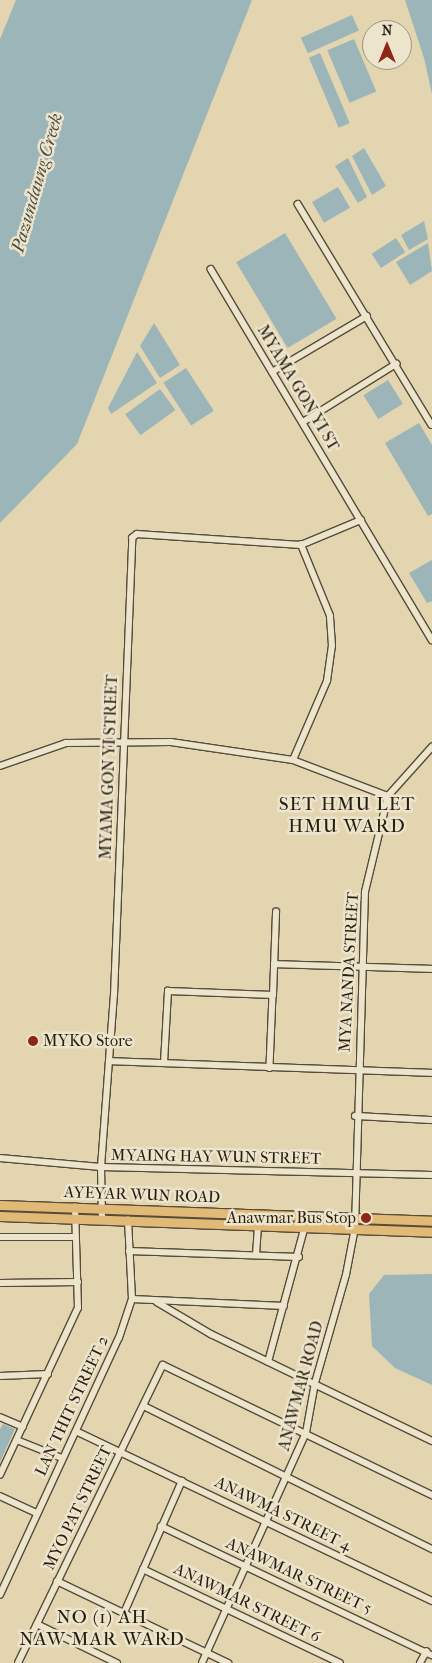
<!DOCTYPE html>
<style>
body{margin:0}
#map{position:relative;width:432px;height:1663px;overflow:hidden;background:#e3d5b0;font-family:"IM FELL French Canon",serif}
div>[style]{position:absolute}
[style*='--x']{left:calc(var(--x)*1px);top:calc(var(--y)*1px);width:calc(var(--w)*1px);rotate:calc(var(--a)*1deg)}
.water>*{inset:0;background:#9cb5b8;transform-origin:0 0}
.roads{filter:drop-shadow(1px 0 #574b39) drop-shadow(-1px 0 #574b39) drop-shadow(0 1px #574b39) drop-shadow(0 -1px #574b39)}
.minor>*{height:5.5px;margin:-2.75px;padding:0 2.75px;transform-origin:2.75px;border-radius:2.75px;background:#ede4cc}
.primary>*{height:9px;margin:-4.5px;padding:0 4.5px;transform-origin:4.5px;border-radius:4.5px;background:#e2ba78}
.dots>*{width:14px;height:14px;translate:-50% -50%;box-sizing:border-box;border:2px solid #ede4cc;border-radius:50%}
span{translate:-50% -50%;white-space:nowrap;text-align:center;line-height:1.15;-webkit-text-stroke:5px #ede4cc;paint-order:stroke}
.street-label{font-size:16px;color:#281d11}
.poi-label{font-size:16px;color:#281d11}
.left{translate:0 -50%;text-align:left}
.right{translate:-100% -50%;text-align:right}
.water-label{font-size:18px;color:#4b4b43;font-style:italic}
.quarter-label{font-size:19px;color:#281d11;letter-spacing:1px}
.north{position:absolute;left:362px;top:20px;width:50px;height:50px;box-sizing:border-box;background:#ede4cc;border:1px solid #9e9481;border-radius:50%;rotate:0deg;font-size:14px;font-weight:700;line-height:20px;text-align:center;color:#281d11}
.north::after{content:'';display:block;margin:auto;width:18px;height:22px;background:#8f2418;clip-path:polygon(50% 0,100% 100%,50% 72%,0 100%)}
</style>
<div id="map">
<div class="water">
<i style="clip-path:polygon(16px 0,252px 0,77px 444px,0 523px,0 39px)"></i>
<i style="clip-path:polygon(405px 0,432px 0,432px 94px,424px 58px)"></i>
<i style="left:352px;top:15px;width:17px;height:56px;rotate:66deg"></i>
<i style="left:354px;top:39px;width:57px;height:29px;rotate:67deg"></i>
<i style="left:320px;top:53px;width:76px;height:12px;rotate:67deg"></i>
<i style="clip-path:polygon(364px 148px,386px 186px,372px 195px,352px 156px)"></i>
<i style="clip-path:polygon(348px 158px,367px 197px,358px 203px,335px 166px)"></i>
<i style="left:338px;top:187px;width:24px;height:30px;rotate:60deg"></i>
<i style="clip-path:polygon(424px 221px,428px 239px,409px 250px,401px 235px)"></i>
<i style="left:285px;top:233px;width:100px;height:57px;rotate:59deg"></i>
<i style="left:396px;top:238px;width:17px;height:29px;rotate:57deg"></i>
<i style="clip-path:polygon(428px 243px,432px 271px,410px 285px,396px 262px)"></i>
<i style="clip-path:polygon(154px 323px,180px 365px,160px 378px,140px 346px)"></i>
<i style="clip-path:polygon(137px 352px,157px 383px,111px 414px,108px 408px)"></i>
<i style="left:186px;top:368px;width:51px;height:27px;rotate:57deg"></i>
<i style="left:388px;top:380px;width:28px;height:29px;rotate:58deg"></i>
<i style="left:160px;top:389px;width:26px;height:43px;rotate:54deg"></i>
<i style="clip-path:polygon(419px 423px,432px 445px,432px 514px,428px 516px,385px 443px)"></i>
<i style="clip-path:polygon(432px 560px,432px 601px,427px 603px,409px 573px)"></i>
<i style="clip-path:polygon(432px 1274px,432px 1385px,395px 1368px,372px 1346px,369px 1294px,384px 1275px)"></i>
<i style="clip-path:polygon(3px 1424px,15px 1429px,0 1462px,0 1429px)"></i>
</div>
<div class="roads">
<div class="minor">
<i style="--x:298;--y:204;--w:258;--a:58.8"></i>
<i style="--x:211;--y:269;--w:432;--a:59.2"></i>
<i style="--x:272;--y:372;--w:110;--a:-30.5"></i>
<i style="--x:303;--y:422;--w:110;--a:-31.9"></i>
<i style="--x:293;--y:760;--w:86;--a:-66.7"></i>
<i style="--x:327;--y:681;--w:35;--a:-82"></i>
<i style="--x:332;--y:646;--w:30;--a:-94"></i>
<i style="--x:330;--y:616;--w:77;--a:-112.2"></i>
<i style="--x:0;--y:766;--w:70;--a:-19.2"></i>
<i style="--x:66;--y:743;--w:105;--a:-0.5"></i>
<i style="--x:171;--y:742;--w:123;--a:8.4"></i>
<i style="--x:293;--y:760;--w:102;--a:20.8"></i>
<i style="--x:274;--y:964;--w:158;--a:1.8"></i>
<i style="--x:273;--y:995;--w:83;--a:-87.9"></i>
<i style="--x:109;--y:1061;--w:323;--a:2.1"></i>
<i style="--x:164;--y:1063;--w:72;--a:-86.8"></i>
<i style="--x:168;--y:991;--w:105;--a:2.2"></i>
<i style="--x:273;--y:995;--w:73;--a:92.4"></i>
<i style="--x:355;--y:1116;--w:77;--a:3"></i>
<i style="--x:0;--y:1158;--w:101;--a:5.1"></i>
<i style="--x:101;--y:1167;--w:331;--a:1.4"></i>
<i style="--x:102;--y:1219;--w:52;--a:-91.1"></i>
<i style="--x:101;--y:1167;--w:172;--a:-85.7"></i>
<i style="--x:114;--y:995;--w:457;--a:-87.7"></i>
<i style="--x:132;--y:538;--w:6;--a:-39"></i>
<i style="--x:137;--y:534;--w:164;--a:3.8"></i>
<i style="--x:301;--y:545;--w:65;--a:-22.6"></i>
<i style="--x:0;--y:1237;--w:75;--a:0"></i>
<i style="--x:129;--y:1251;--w:170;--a:2"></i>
<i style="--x:256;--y:1255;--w:30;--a:-86"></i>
<i style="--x:0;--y:1283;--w:78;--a:-0.7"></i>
<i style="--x:132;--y:1299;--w:152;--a:2.6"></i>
<i style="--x:157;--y:1302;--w:63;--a:30.7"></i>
<i style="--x:211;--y:1334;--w:246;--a:25.8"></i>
<i style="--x:268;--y:1362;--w:141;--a:-74.8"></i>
<i style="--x:0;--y:1376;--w:48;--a:-2.4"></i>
<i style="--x:144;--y:1406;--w:322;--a:26.4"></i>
<i style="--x:0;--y:1417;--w:25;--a:23"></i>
<i style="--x:76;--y:1431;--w:395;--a:25.5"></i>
<i style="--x:17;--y:1440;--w:48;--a:21.8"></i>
<i style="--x:0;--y:1475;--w:184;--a:-65"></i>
<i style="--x:78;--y:1308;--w:101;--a:-91.7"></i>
<i style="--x:0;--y:1496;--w:40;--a:25"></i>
<i style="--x:161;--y:1526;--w:300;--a:25.5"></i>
<i style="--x:143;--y:1569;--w:218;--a:25.5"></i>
<i style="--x:57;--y:1581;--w:190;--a:25.6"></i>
<i style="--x:0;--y:1595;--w:283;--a:-65.2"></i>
<i style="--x:119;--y:1338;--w:41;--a:-71.6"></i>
<i style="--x:132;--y:1299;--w:79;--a:-92.9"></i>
<i style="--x:124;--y:1613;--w:144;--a:-66.3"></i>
<i style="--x:37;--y:1624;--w:89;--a:26"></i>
<i style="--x:18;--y:1663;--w:331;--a:-64.1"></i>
<i style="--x:163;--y:1365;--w:299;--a:25.8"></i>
<i style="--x:202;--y:1663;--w:252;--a:-65.7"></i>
<i style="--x:306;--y:1433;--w:51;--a:-79.8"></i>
<i style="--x:315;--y:1383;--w:112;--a:-74"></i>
<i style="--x:346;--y:1275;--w:48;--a:-79.2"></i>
<i style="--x:355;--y:1228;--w:336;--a:-88.3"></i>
<i style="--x:365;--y:892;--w:99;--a:-76.5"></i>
<i style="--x:388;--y:796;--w:66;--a:-48.1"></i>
<i style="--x:420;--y:1663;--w:13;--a:-61"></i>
</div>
<div class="primary">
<i style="--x:0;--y:1205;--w:432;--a:2.1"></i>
<i style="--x:0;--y:1216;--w:432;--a:2.1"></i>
</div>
</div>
<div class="dots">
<i style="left:33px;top:1041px;background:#8f2418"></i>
<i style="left:366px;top:1218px;background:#8f2418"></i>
</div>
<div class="street-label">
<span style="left:298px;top:388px;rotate:59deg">MYAMA GON YI ST</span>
<span style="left:109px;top:767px;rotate:-88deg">MYAMA GON YI STREET</span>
<span style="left:349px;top:972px;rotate:-87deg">MYA NANDA STREET</span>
<span style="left:216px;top:1157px;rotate:1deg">MYAING HAY WUN STREET</span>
<span style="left:142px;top:1195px;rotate:2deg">AYEYAR WUN ROAD</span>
<span style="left:301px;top:1386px;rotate:-75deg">ANAWMAR ROAD</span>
<span style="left:72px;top:1406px;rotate:-65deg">LAN THIT STREET 2</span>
<span style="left:78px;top:1508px;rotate:-64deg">MYO PAT STREET</span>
<span style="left:283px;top:1514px;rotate:26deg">ANAWMA STREET 4</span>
<span style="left:299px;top:1576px;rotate:25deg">ANAWMAR STREET 5</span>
<span style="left:247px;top:1603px;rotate:26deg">ANAWMAR STREET 6</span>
</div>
<div class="poi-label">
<span class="left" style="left:43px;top:1041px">MYKO Store</span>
<span class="right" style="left:356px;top:1218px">Anawmar Bus Stop</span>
</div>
<div class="water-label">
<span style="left:38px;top:183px;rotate:-74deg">Pazundaung Creek</span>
</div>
<div class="quarter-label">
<span style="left:347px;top:816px">SET HMU LET<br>HMU WARD</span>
<span style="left:102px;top:1629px">NO (1) AH<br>NAW MAR WARD</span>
</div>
<div class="north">N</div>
</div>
